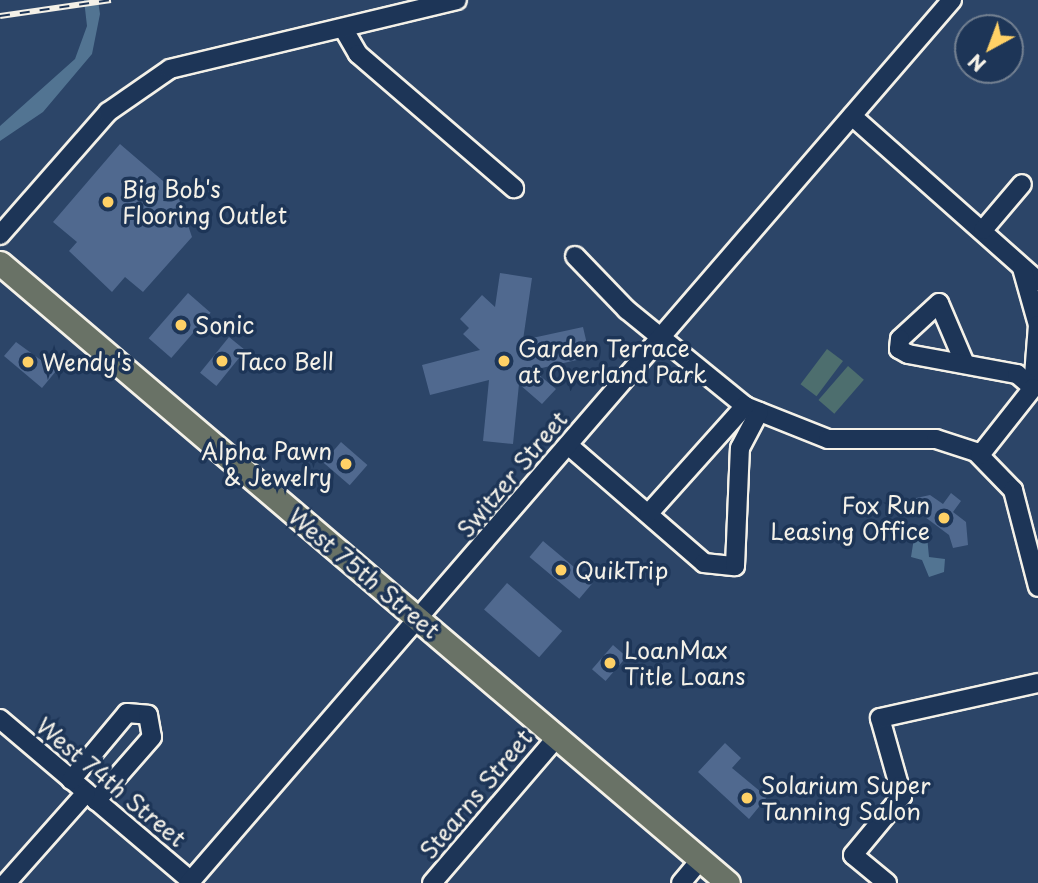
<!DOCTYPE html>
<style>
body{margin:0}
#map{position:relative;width:1038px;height:883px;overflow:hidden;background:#2c4568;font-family:"Playpen Sans",sans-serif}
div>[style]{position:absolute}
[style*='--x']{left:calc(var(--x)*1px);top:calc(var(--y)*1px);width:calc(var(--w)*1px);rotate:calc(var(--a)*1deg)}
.green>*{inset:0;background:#4d6e6e;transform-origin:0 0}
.water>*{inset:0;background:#527492}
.building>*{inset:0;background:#50698f;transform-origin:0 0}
.roads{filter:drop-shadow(2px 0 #f4f1e8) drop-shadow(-2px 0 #f4f1e8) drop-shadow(0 2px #f4f1e8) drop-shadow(0 -2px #f4f1e8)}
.minor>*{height:18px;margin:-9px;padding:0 9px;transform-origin:9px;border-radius:9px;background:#1d3557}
.major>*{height:23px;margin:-11.5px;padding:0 11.5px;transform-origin:11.5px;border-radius:11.5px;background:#697266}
.rail>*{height:6px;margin-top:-3px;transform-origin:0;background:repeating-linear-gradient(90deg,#1d3557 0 10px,#f4f1e8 0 20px);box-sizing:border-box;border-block:2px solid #f4f1e8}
.dots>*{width:19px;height:19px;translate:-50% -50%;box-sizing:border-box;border:4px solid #1d3557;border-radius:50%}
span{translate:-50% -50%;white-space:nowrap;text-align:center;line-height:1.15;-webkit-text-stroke:7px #1d3557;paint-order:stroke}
.poi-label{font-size:23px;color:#f4f1e8}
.left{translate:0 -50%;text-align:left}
.right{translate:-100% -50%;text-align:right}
.street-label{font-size:23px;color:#f4f1e8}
.north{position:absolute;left:954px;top:14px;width:70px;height:70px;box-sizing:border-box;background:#1d3557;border:2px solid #738091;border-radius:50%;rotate:221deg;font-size:19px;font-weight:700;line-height:28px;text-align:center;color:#f4f1e8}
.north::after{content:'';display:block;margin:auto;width:24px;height:32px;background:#ffd166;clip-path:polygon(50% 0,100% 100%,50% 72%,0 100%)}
</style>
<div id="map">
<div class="green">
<i style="left:827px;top:349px;width:20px;height:44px;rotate:37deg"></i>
<i style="left:848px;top:366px;width:21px;height:45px;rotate:41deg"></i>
</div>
<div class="water">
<i style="clip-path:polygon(84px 0,98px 0,100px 14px,92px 54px,43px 112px,0 141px,0 126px,75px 59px,87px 26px)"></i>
<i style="clip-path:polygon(927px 536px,929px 557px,945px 559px,944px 572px,929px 577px,922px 560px,911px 557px,914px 538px)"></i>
</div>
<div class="building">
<i style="clip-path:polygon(120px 144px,177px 193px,192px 237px,143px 292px,125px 277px,112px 292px,69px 251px,77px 242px,53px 222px)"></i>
<i style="clip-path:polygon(500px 273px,532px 278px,523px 340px,583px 327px,590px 357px,533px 370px,556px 389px,542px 404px,519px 384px,513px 444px,483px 441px,489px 380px,430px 395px,422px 365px,480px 350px,463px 334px,469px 328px,460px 319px,482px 295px,495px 307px)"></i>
<i style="left:188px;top:293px;width:30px;height:60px;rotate:41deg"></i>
<i style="left:229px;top:337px;width:21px;height:46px;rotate:39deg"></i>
<i style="clip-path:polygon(16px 342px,56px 371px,42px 388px,4px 356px)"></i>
<i style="left:341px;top:442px;width:35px;height:27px;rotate:41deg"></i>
<i style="clip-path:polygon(951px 493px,961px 501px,953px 512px,966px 522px,968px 545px,953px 548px,949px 535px,921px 514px,908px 515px,907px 500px,930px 495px,943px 504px)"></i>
<i style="left:543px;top:541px;width:65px;height:21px;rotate:40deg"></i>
<i style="left:507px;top:583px;width:73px;height:35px;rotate:41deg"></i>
<i style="left:613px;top:645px;width:18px;height:32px;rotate:41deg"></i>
<i style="clip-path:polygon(725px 743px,741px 758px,732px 768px,767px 797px,749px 819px,698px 772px)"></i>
</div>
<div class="roads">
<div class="minor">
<i style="--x:343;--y:28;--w:30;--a:60"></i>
<i style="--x:358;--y:54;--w:206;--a:40.7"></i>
<i style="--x:852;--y:116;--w:249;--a:41.6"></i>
<i style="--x:983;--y:230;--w:60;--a:-49.7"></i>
<i style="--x:0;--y:235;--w:164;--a:-48.7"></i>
<i style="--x:108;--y:112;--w:75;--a:-34.7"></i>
<i style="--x:170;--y:69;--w:295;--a:-13.5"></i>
<i style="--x:575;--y:256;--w:75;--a:46.1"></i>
<i style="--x:627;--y:310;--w:152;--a:39.1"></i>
<i style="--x:745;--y:406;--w:89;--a:21.7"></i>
<i style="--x:828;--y:439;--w:108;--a:0"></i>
<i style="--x:936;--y:439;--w:42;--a:18"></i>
<i style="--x:976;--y:452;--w:53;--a:45.8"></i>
<i style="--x:1013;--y:490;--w:100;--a:75.5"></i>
<i style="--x:1022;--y:268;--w:59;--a:74.3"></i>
<i style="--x:1038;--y:325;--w:63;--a:94.5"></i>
<i style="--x:965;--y:364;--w:66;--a:-113.1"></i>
<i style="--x:939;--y:303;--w:53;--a:137.3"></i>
<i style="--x:900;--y:339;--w:10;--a:96"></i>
<i style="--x:899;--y:349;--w:10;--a:29"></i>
<i style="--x:908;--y:354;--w:111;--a:10.4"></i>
<i style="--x:1017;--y:374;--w:21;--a:41"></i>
<i style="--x:568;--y:445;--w:180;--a:40.9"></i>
<i style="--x:704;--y:563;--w:31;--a:6"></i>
<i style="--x:735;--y:566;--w:118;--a:-87.6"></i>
<i style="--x:740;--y:448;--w:41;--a:-62.2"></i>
<i style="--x:980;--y:455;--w:85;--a:-51.7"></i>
<i style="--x:649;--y:513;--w:144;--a:-48.1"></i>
<i style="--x:0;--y:719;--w:250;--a:40.3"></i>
<i style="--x:71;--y:780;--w:87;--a:-50.1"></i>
<i style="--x:127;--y:713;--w:21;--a:5"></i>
<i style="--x:148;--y:715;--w:22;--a:80"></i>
<i style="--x:152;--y:737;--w:85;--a:131.2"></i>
<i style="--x:6;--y:883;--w:120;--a:-48.4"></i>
<i style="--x:189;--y:883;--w:1167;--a:-49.17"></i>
<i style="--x:432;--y:883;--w:192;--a:-49.4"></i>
<i style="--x:681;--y:883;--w:30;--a:-50"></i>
<i style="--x:887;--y:883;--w:44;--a:-140.5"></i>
<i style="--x:853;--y:855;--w:77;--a:-50.3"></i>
<i style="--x:902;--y:796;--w:81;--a:-105.8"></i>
<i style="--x:880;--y:718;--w:162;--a:-12.5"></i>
</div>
<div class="major">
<i style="--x:0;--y:263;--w:956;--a:40.42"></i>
</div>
</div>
<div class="rail">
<i style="--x:0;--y:16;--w:112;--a:-8.2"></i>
</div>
<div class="dots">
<i style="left:108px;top:202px;background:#ffd166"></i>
<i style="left:181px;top:325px;background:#ffd166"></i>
<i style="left:222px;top:361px;background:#ffd166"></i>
<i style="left:504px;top:361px;background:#ffd166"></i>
<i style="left:28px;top:362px;background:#ffd166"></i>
<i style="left:346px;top:464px;background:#ffd166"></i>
<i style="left:944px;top:518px;background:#ffd166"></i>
<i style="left:561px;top:570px;background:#ffd166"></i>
<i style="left:610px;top:663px;background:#ffd166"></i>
<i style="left:747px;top:798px;background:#ffd166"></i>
</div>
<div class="poi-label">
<span class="left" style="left:122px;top:202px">Big Bob's<br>Flooring Outlet</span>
<span class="left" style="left:195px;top:325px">Sonic</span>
<span class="left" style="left:518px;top:361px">Garden Terrace<br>at Overland Park</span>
<span class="left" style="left:236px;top:361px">Taco Bell</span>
<span class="left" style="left:42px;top:362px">Wendy's</span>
<span class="right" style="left:332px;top:464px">Alpha Pawn<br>&amp; Jewelry</span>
<span class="right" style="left:930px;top:518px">Fox Run<br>Leasing Office</span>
<span class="left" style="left:575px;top:570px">QuikTrip</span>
<span class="left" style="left:624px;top:663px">LoanMax<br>Title Loans</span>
<span class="left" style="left:761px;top:798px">Solarium Super<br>Tanning Salon</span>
</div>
<div class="street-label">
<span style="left:512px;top:474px;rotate:-50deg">Switzer Street</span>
<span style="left:364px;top:573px;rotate:40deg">West 75th Street</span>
<span style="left:111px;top:782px;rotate:40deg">West 74th Street</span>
<span style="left:476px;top:794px;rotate:-50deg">Stearns Street</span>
</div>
<div class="north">N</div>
</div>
